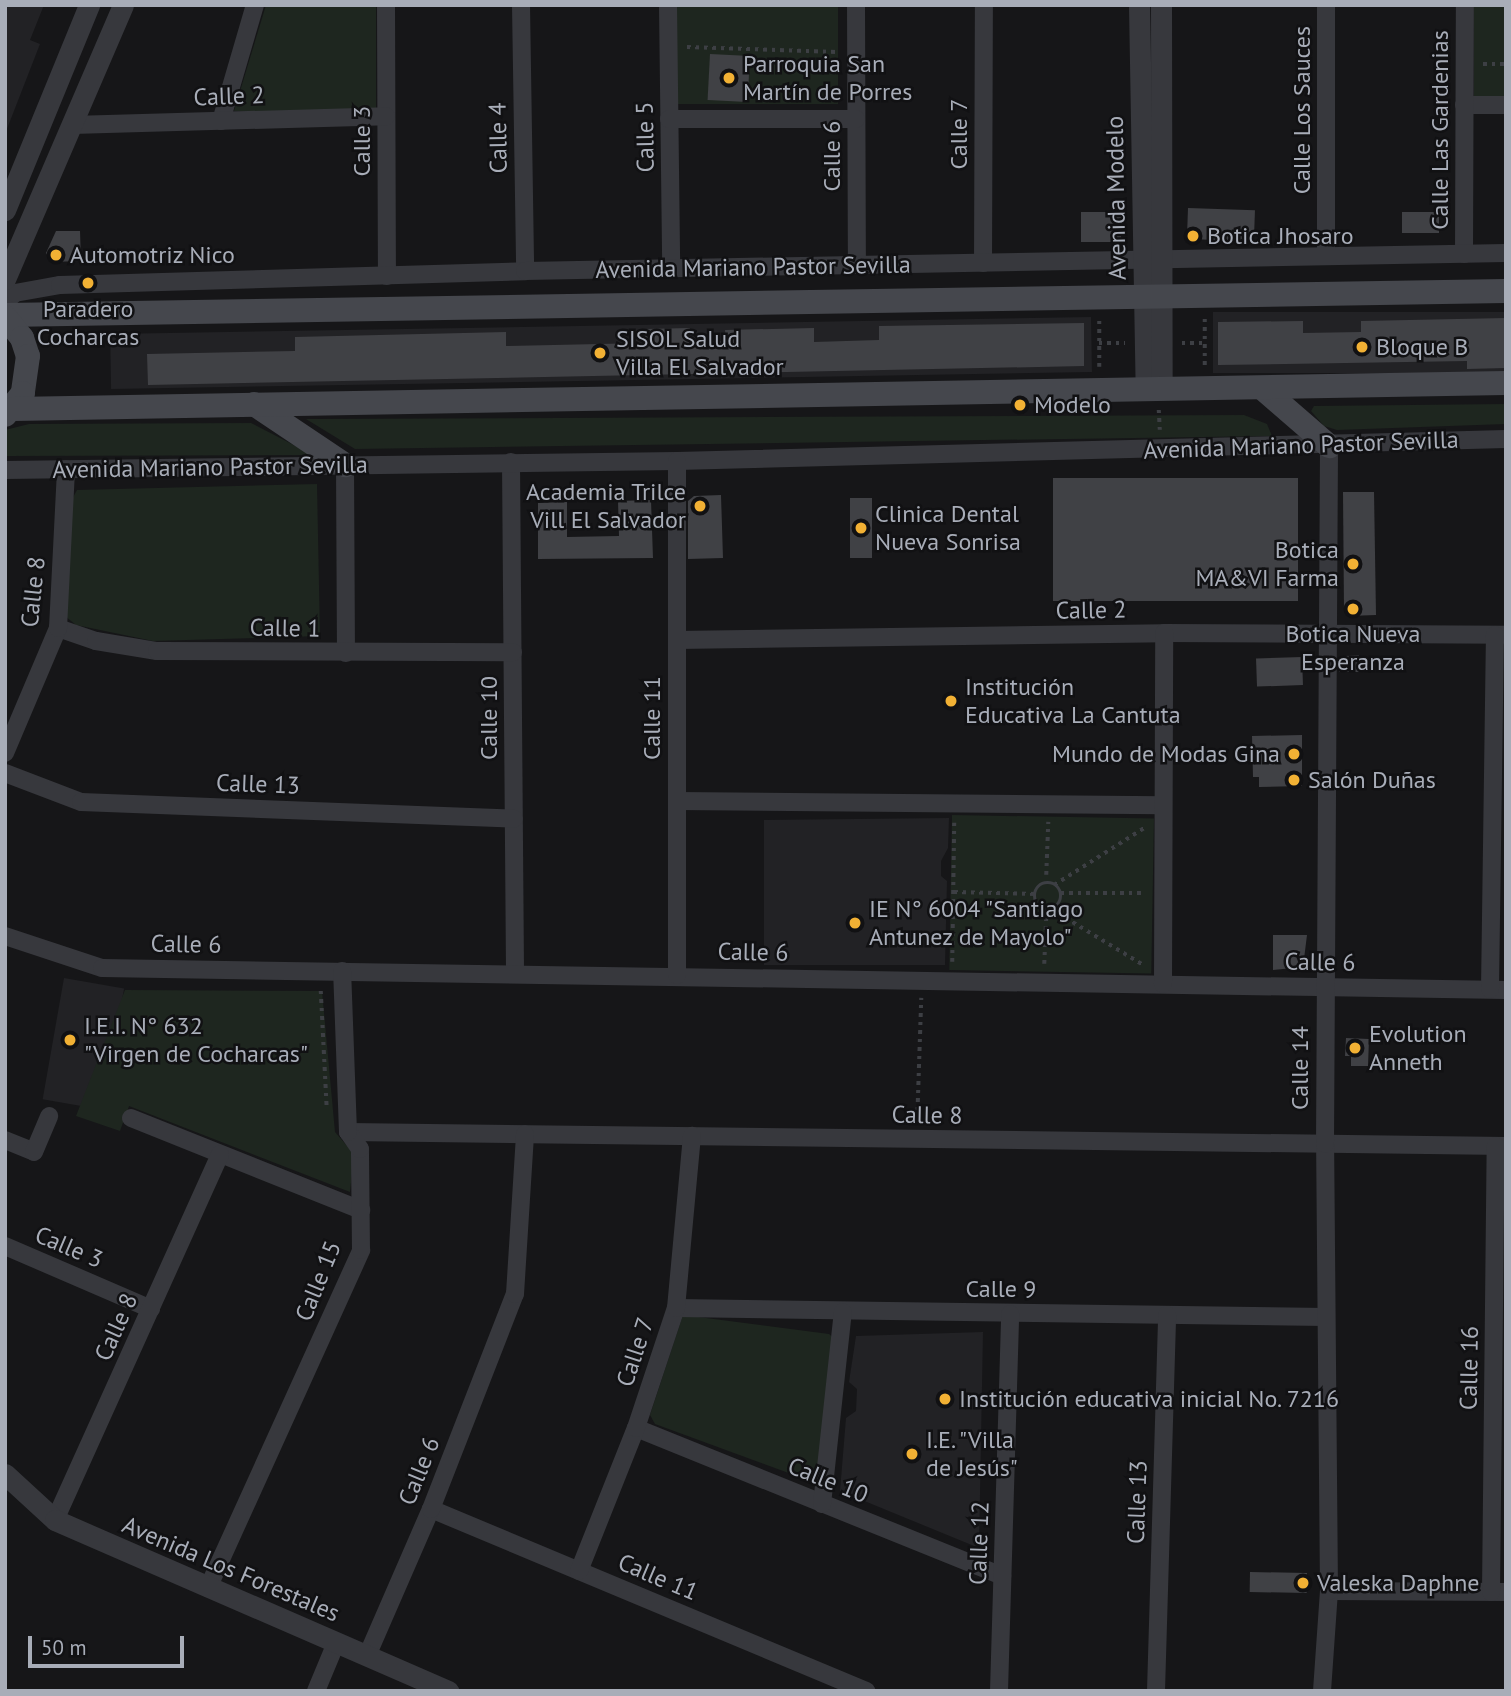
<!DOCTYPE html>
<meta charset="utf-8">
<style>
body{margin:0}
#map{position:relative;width:1511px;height:1696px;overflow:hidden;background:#161618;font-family:"PT Sans",sans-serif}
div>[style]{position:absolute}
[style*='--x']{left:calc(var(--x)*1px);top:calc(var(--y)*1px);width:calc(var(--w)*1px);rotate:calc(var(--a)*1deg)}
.built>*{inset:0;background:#222225;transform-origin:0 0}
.green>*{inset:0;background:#1e261f;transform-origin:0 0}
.building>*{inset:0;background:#404145;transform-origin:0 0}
.path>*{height:3.5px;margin-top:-1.75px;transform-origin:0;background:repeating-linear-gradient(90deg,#3d3f44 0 3.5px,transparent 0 8.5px)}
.path>.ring{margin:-1.75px;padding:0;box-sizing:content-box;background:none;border:3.5px solid #3d3f44;border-radius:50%}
.minor>*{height:18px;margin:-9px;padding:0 9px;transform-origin:9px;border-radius:9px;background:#37383d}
.tertiary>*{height:21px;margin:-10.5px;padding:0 10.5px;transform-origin:10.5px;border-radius:10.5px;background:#37383d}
.secondary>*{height:24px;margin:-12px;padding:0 12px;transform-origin:12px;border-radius:12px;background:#45474d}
.dots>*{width:19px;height:19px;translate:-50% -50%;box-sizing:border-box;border:4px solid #111113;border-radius:50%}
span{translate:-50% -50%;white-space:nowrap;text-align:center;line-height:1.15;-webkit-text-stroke:5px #111113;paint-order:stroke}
.poi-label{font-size:24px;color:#a8adb8}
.left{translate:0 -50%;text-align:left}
.right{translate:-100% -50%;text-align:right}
.street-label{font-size:24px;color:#a8adb8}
.frame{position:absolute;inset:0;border:7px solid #a8adb8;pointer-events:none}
.scale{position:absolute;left:28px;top:1636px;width:156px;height:32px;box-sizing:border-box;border:4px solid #a8adb8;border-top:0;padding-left:9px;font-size:21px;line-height:24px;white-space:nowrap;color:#a8adb8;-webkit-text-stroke:5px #111113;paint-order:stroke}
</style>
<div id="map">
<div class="built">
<i style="clip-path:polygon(5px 5px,44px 5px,30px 40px,40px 44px,5px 134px)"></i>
<i style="left:1506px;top:312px;width:61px;height:293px;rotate:90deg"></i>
<i style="left:1091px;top:317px;width:55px;height:981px;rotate:89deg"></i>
<i style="clip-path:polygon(949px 818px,948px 848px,941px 861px,941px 876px,947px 881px,945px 965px,764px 965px,764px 820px)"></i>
<i style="left:64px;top:978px;width:61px;height:123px;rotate:10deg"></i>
<i style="clip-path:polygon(983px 1332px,979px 1548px,840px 1491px,846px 1418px,856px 1411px,857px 1389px,849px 1382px,856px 1336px)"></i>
</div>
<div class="green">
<i style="clip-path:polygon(266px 5px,376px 5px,376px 111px,234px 111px)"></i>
<i style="left:677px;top:5px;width:161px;height:99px"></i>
<i style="left:1474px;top:5px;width:32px;height:94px"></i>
<i style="clip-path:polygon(1506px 404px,1506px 424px,1337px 430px,1324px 426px,1311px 411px,1314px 406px)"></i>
<i style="clip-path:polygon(1244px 415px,1267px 424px,1272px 436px,355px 449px,306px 419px)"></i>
<i style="clip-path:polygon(251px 423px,313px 455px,5px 456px,5px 430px,29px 424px)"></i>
<i style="clip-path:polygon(317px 484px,320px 636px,153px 641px,76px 625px,65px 616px,71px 501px,77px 490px)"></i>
<i style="left:952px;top:815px;width:202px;height:155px;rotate:1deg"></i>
<i style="clip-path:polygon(125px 990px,322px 991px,335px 1132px,354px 1154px,350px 1192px,129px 1106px,120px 1131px,76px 1116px)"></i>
<i style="clip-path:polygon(683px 1315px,829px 1334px,835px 1339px,819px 1478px,813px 1482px,655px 1424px,650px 1415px)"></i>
</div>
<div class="building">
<i style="left:710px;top:54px;width:40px;height:46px;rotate:3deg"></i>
<i style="left:1188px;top:208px;width:67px;height:31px;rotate:2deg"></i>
<i style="left:1081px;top:212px;width:40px;height:30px"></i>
<i style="left:1439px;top:212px;width:21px;height:37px;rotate:90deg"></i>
<i style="clip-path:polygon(56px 231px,80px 231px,81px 261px,51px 262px,46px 253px)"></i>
<i style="clip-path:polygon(1506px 318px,1506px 368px,1467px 369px,1467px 361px,1218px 365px,1218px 322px,1303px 321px,1303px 333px,1361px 332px,1361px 321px)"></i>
<i style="clip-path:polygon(1084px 323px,1084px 366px,148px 385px,147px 354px,295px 351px,295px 337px,506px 332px,506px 346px,645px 343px,645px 329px,690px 328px,691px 342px,726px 341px,725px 330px,814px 328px,814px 342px,879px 340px,879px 326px)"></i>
<i style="left:1298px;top:478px;width:123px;height:245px;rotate:90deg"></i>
<i style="clip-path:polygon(1343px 492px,1374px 492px,1376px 615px,1349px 616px,1344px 610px)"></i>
<i style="clip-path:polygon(721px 495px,723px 558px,688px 559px,688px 501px,694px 496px)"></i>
<i style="left:850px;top:498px;width:22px;height:60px"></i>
<i style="clip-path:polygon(651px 500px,653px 558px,538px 559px,538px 503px,567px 502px,567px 537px,619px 536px,618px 501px)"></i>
<i style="clip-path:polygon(1359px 655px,1359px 672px,1339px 672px,1346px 656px)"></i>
<i style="left:1302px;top:657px;width:28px;height:46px;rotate:88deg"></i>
<i style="clip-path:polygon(1302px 735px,1302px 786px,1259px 787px,1259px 777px,1253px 777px,1252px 736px)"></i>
<i style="clip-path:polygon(1273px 935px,1307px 935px,1303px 967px,1273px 970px)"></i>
<i style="clip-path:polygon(1346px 1038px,1369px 1039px,1368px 1066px,1351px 1066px,1351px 1056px,1345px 1056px)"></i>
<i style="left:1250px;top:1572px;width:57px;height:20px;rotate:1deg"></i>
</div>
<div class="path">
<i style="--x:687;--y:47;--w:150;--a:1.9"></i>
<i style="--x:1483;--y:64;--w:23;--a:0"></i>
<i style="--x:1205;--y:319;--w:48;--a:90"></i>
<i style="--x:1099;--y:343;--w:26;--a:0"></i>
<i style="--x:1182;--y:343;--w:23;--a:0"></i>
<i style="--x:1099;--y:367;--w:48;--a:-90"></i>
<i style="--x:1159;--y:410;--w:20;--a:87"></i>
<i style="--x:1046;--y:875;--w:53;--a:-87.8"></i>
<i class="ring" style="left:1035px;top:883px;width:22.5px;height:22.5px"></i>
<i style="--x:1054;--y:885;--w:107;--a:-32.3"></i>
<i style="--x:954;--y:892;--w:82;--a:1.4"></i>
<i style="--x:1061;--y:893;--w:85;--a:0"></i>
<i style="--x:1051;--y:909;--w:110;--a:31.2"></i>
<i style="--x:952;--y:962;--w:139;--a:-89.2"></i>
<i style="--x:1044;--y:964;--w:47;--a:-87.6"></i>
<i style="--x:321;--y:991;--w:118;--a:87.1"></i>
<i style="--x:917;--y:1119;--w:121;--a:-88.1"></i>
</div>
<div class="minor">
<i style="--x:386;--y:5;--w:271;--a:89.8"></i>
<i style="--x:521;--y:5;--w:266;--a:89.1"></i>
<i style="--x:668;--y:5;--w:263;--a:89.3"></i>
<i style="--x:856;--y:5;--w:260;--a:89.8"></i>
<i style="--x:1464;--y:105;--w:42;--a:0"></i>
<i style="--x:669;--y:119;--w:187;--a:0"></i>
<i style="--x:221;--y:121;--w:121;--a:-73.7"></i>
<i style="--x:72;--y:125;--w:314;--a:-1.6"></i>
<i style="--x:1464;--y:254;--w:249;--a:-89.8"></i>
<i style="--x:1326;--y:256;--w:251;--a:-90"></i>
<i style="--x:983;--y:263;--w:258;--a:-89.8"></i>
<i style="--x:5;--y:302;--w:13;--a:-42"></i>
<i style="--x:15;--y:293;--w:46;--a:-10.1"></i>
<i style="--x:60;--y:285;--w:465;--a:-1.7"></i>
<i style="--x:525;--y:271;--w:981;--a:-1.05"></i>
<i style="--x:511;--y:462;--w:511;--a:89.55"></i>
<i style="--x:345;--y:465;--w:188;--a:89.7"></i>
<i style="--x:5;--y:470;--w:672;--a:-0.77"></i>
<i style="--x:677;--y:461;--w:829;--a:-1.52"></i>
<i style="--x:58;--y:628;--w:40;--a:18.9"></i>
<i style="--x:96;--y:641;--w:62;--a:9.3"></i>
<i style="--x:157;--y:651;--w:356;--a:0.2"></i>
<i style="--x:677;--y:640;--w:487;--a:-0.8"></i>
<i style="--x:1164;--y:633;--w:342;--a:0.3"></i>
<i style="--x:5;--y:753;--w:136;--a:-67"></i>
<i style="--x:58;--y:628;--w:159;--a:-87.1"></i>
<i style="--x:5;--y:773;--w:81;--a:20.9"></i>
<i style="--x:81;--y:802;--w:433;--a:2.2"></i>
<i style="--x:677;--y:801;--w:486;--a:0.5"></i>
<i style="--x:5;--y:936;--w:102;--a:18.3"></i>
<i style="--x:102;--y:968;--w:1404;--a:0.9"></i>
<i style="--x:677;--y:975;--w:514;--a:-90"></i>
<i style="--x:1163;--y:984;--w:351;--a:-89.8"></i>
<i style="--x:1490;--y:989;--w:354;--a:-89.2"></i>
<i style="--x:131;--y:1118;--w:248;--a:21.8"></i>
<i style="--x:348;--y:1132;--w:1158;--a:0.69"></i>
<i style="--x:5;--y:1140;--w:31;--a:22"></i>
<i style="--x:34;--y:1152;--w:39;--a:-67"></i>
<i style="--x:5;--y:1246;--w:159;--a:23.3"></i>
<i style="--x:676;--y:1308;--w:650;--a:0.79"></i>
<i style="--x:636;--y:1428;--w:395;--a:22"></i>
<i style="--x:822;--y:1504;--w:193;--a:-83.8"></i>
<i style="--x:431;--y:1509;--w:472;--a:22.7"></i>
<i style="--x:55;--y:1520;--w:401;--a:-65.7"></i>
<i style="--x:579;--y:1571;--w:154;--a:-68.3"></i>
<i style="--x:636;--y:1428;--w:126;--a:-71.6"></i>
<i style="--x:676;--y:1308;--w:173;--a:-84.7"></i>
<i style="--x:208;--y:1588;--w:371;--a:-65.6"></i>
<i style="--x:361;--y:1250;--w:101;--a:-90.6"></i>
<i style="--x:360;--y:1149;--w:21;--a:-125"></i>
<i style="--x:348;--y:1132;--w:161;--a:-92.1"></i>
<i style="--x:1329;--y:1591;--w:177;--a:0.3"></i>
<i style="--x:1491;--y:1592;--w:446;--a:-89.4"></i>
<i style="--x:367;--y:1656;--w:160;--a:-66.5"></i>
<i style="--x:431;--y:1509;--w:231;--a:-68.7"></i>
<i style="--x:515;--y:1294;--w:160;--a:-86.4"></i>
<i style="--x:316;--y:1691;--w:52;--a:-67.4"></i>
<i style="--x:999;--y:1691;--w:377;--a:-88.3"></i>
<i style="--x:1156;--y:1691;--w:376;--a:-88.3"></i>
<i style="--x:1322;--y:1691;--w:100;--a:-86"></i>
<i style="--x:1329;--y:1591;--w:447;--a:-90.5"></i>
<i style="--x:1325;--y:1144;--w:698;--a:-89.67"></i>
</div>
<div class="tertiary">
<i style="--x:1139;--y:5;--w:384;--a:89"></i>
<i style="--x:1161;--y:5;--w:384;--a:89.9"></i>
<i style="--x:5;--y:210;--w:222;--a:-67.7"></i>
<i style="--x:5;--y:279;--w:298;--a:-66.7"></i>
<i style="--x:5;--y:1474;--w:68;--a:42.6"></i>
<i style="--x:55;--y:1520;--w:429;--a:23.5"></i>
</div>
<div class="secondary">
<i style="--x:5;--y:315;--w:1501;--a:-0.92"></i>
<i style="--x:5;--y:317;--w:27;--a:51"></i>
<i style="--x:22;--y:338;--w:19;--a:72"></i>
<i style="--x:28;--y:356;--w:37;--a:98"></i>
<i style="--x:23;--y:393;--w:28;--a:129"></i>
<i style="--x:1262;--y:388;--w:89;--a:40.9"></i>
<i style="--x:254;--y:404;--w:110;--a:33.8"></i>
<i style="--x:13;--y:409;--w:1493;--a:-1"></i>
</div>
<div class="dots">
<i style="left:729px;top:78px;background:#f2b134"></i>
<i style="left:1193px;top:236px;background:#f2b134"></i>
<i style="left:56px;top:255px;background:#f2b134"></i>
<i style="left:88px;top:283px;background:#f2b134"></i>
<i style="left:1362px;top:347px;background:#f2b134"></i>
<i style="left:600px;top:353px;background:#f2b134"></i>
<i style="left:1020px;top:405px;background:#f2b134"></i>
<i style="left:700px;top:506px;background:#f2b134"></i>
<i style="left:861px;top:528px;background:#f2b134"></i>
<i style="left:1353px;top:564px;background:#f2b134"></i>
<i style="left:1353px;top:609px;background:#f2b134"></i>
<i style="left:951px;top:701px;background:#f2b134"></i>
<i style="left:1294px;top:754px;background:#f2b134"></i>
<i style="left:1294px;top:780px;background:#f2b134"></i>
<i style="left:855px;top:923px;background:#f2b134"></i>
<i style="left:70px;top:1040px;background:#f2b134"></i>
<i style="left:1355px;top:1048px;background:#f2b134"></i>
<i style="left:945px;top:1399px;background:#f2b134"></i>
<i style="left:912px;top:1454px;background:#f2b134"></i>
<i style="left:1303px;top:1583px;background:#f2b134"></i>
</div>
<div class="poi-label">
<span class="left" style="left:743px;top:78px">Parroquia San<br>Martín de Porres</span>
<span class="left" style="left:1207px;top:236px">Botica Jhosaro</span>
<span class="left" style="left:70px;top:255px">Automotriz Nico</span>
<span style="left:88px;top:323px">Paradero<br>Cocharcas</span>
<span class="left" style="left:616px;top:353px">SISOL Salud<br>Villa El Salvador</span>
<span class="left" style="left:1376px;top:347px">Bloque B</span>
<span class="left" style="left:1034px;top:405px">Modelo</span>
<span class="right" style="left:686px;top:506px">Academia Trilce<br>Vill El Salvador</span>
<span class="left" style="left:875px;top:528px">Clinica Dental<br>Nueva Sonrisa</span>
<span class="right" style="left:1339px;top:564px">Botica<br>MA&amp;VI Farma</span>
<span style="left:1353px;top:648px">Botica Nueva<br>Esperanza</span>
<span class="left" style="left:965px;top:701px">Institución<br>Educativa La Cantuta</span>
<span class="right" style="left:1280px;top:754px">Mundo de Modas Gina</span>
<span class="left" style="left:1308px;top:780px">Salón Duñas</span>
<span class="left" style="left:869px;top:923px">IE N° 6004 "Santiago<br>Antunez de Mayolo"</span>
<span class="left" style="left:84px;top:1040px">I.E.I. N° 632<br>"Virgen de Cocharcas"</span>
<span class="left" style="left:1369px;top:1048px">Evolution<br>Anneth</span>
<span class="left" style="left:959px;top:1399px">Institución educativa inicial No. 7216</span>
<span class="left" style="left:926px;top:1454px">I.E. "Villa<br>de Jesús"</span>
<span class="left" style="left:1317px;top:1583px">Valeska Daphne</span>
</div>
<div class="street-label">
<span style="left:229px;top:96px;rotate:-2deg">Calle 2</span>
<span style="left:1302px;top:110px;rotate:-90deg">Calle Los Sauces</span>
<span style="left:1440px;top:130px;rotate:-90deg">Calle Las Gardenias</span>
<span style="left:959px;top:134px;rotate:-90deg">Calle 7</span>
<span style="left:645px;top:137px;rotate:-91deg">Calle 5</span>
<span style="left:498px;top:138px;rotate:-91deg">Calle 4</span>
<span style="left:362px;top:141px;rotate:-90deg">Calle 3</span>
<span style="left:832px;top:156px;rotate:-90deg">Calle 6</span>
<span style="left:1116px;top:198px;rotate:-91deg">Avenida Modelo</span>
<span style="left:753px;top:267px;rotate:-1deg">Avenida Mariano Pastor Sevilla</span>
<span style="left:1301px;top:445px;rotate:-2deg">Avenida Mariano Pastor Sevilla</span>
<span style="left:210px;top:467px;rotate:-1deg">Avenida Mariano Pastor Sevilla</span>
<span style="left:33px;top:592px;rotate:-84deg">Calle 8</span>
<span style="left:1091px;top:610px;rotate:-1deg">Calle 2</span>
<span style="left:285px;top:628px;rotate:1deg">Calle 1</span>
<span style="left:489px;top:718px;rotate:-90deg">Calle 10</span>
<span style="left:652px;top:718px;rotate:-90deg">Calle 11</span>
<span style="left:258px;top:784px;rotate:2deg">Calle 13</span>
<span style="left:186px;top:944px;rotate:1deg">Calle 6</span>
<span style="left:753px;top:952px;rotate:1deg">Calle 6</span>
<span style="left:1320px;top:962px;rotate:1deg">Calle 6</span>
<span style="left:1300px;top:1068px;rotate:-90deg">Calle 14</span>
<span style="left:927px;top:1115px;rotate:1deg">Calle 8</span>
<span style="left:69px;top:1247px;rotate:23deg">Calle 3</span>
<span style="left:318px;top:1281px;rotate:-68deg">Calle 15</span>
<span style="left:1001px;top:1289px">Calle 9</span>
<span style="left:116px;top:1327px;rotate:-66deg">Calle 8</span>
<span style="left:635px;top:1352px;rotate:-72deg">Calle 7</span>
<span style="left:1469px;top:1368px;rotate:-89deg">Calle 16</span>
<span style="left:419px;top:1471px;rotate:-68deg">Calle 6</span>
<span style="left:828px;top:1480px;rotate:22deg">Calle 10</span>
<span style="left:1137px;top:1502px;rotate:-88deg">Calle 13</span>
<span style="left:979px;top:1543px;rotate:-88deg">Calle 12</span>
<span style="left:231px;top:1569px;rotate:23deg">Avenida Los Forestales</span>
<span style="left:658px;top:1577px;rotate:23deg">Calle 11</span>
</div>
<div class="frame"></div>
<div class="scale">50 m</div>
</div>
